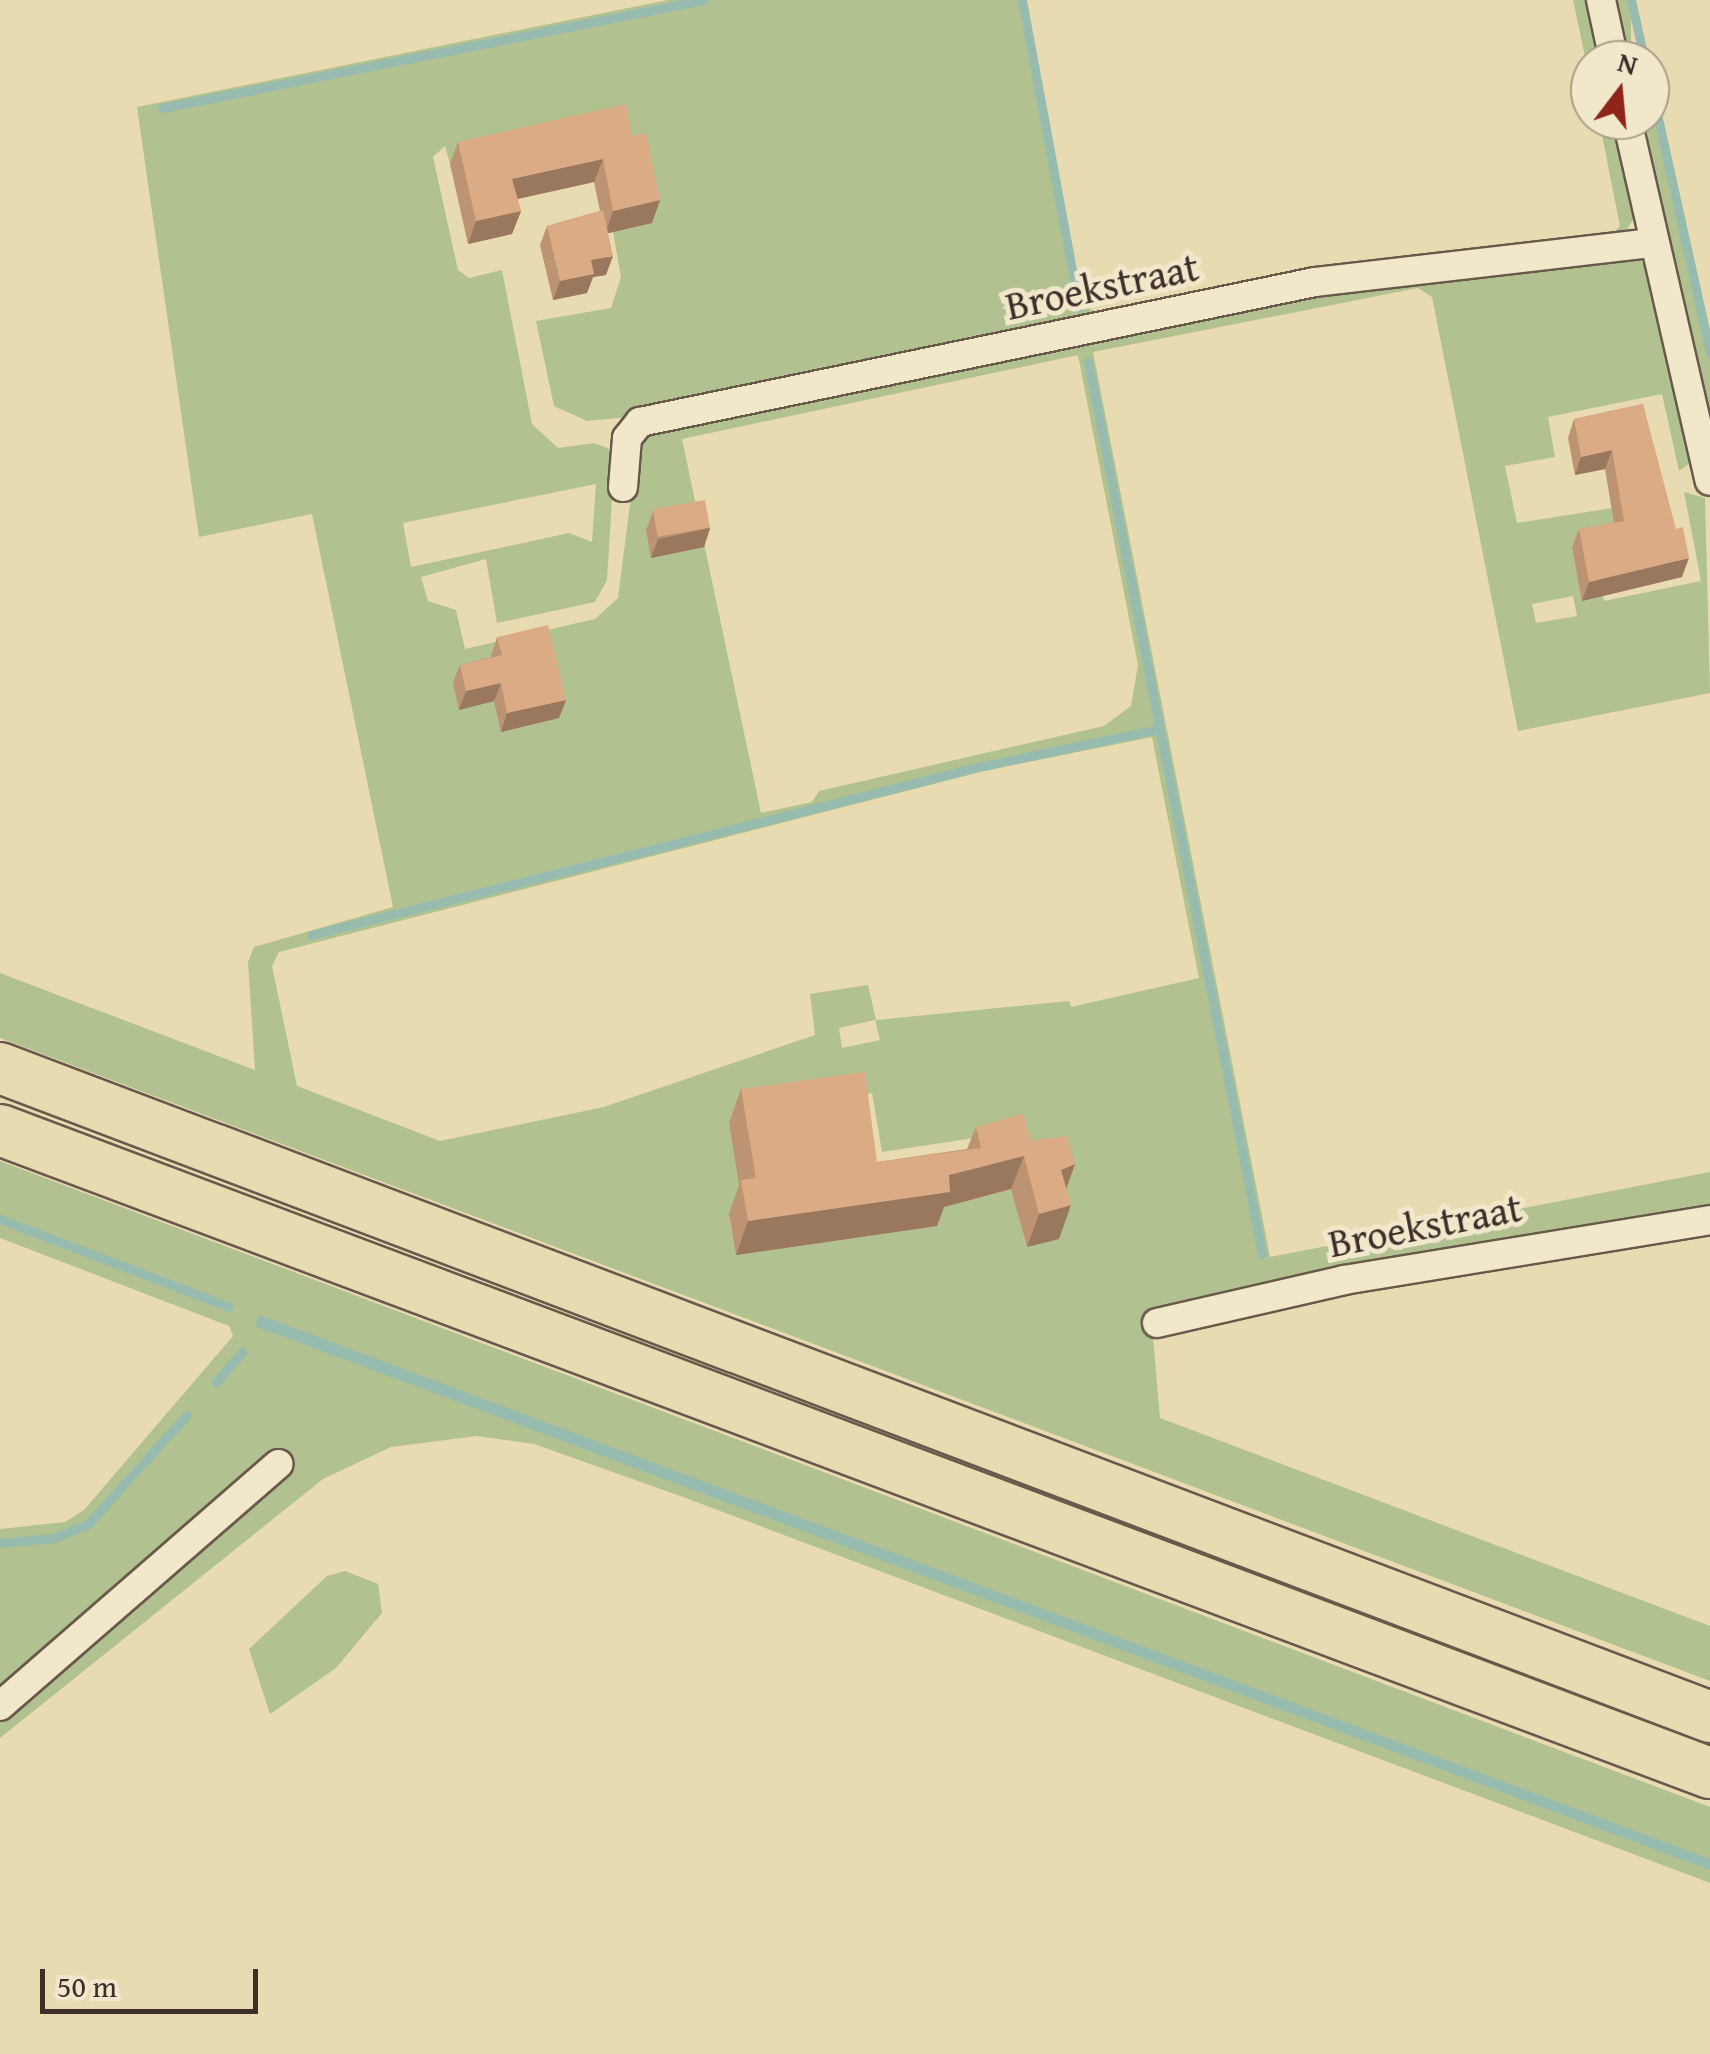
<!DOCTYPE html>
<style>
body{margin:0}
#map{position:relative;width:1710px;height:2054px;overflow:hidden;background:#e9dbb1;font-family:"Gentium Book Plus",serif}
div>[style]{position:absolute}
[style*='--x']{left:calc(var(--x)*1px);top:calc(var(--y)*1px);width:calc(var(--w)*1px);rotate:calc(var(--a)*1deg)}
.green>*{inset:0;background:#b1c190;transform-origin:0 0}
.water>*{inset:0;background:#97bbae}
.stream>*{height:9px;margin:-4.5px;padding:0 4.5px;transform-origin:4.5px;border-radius:4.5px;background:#97bbae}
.roads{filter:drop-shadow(2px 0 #68594b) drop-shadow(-2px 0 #68594b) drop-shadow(0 2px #68594b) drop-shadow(0 -2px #68594b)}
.street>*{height:28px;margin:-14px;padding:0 14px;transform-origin:14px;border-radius:14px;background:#f1e8cc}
.highway>*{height:50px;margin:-25px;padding:0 25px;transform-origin:25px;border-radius:25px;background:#e9dbb1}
.wall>*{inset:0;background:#bc9373}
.shaded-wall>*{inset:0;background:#99785e}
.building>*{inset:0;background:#dbab86;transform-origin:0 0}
span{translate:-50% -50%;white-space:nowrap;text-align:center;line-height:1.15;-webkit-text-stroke:10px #f1e8cc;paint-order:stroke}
.street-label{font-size:40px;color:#3d2e29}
.north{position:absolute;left:1570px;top:40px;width:100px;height:100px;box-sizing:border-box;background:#f1e8cc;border:2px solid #a99e8b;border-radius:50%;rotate:16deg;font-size:28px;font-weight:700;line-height:40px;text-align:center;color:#3d2e29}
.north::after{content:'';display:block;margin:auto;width:35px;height:45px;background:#8f2418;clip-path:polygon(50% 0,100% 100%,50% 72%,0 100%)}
.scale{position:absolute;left:40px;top:1969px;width:218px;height:45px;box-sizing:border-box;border:5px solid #3d2e29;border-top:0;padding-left:12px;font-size:30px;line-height:35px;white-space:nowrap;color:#3d2e29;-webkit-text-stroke:8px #f1e8cc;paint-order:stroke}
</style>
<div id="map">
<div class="green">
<i style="clip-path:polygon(evenodd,668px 0,1026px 0,1077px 277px,1090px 309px,1101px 314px,1363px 261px,1611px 235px,1620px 226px,1599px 120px,1618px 120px,1638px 211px,1622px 238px,1298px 278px,649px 415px,587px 421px,554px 406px,536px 321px,611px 308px,621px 277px,613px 232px,652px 223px,638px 156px,624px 158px,617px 127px,589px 133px,595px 164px,589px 164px,583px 137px,450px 164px,445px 146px,433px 157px,458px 270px,469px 278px,502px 270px,532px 424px,558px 448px,594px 443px,615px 451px,607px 580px,595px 602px,497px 623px,486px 559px,421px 577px,428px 601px,456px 610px,465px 649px,595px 619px,618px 598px,638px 442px,665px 426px,1350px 284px,1616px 253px,1646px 263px,1654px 273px,1696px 459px,1679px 471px,1662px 394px,1548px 417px,1555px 457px,1505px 466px,1517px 523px,1612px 508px,1617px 540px,1572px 549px,1577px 574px,1598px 570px,1604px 601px,1701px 581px,1684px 492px,1705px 498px,1710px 693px,1518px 731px,1432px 297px,1418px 288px,1093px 352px,1270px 1257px,1710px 1172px,1710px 1208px,1384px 1260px,1151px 1314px,1160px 1418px,1710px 1626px,1710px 1681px,0 1038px,0 973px,255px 1070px,248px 962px,254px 947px,393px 907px,312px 514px,199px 537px,137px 107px,668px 0,1078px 355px,1138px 665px,1131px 706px,1104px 726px,819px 791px,812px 802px,761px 813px,682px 439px,1078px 355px,668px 0,596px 484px,592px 542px,569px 533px,411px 567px,403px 523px,596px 484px,668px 0,1573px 596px,1577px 616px,1536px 623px,1532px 604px,1573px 596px,668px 0,1152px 737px,1199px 978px,1071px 1007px,1069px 1001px,876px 1020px,868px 985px,810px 994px,815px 1035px,604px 1107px,440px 1141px,297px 1086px,272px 966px,279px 952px,984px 771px,1152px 737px,668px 0,875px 1020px,880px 1040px,842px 1048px,839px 1028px,875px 1020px,668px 0,872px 1093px,882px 1152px,994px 1135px,995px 1152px,1011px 1148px,1019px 1175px,1055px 1170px,1063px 1197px,1049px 1204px,1058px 1239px,1027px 1247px,1012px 1189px,974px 1199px,969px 1180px,935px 1186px,937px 1226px,736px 1254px,729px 1215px,744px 1212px,729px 1123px,853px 1106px,851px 1097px,872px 1093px)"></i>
<i style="clip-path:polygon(1573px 0,1591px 0,1604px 60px,1590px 60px,1590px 80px)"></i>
<i style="left:1614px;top:0;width:17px;height:62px"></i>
<i style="clip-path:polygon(1650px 82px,1710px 353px,1710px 424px,1641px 120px,1650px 120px)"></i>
<i style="clip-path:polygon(0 1161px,1710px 1807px,1710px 1883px,683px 1497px,534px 1444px,477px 1436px,391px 1447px,323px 1479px,0 1738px,0 1722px,213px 1534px,0 1690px,0 1529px,65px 1522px,84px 1510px,233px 1336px,229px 1326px,0 1238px)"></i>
<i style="clip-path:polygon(345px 1571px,378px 1584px,382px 1613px,336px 1668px,270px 1714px,249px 1649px,327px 1576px)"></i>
</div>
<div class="water">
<i style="clip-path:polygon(260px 1315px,1710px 1859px,1710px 1870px,260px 1328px,254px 1324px)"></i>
</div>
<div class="stream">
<i style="--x:1022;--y:0;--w:313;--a:79.5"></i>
<i style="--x:1631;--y:0;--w:50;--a:77.3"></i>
<i style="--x:1650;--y:82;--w:278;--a:77.5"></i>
<i style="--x:162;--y:108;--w:553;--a:-11.27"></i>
<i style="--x:1088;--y:362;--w:909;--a:78.96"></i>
<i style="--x:311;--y:935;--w:693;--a:-14.12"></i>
<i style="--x:983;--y:766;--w:180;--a:-11.9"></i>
<i style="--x:0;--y:1219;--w:245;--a:21"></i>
<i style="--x:216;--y:1382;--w:40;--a:-49"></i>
<i style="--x:0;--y:1543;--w:54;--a:-5.3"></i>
<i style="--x:54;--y:1538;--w:37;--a:-22"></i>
<i style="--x:88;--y:1524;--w:147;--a:-47.8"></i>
</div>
<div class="roads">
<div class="street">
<i style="--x:1601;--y:0;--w:61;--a:77.8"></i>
<i style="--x:1627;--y:120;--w:370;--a:77.1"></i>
<i style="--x:623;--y:487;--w:49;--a:-85.3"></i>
<i style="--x:627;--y:438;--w:21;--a:-51"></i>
<i style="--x:640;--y:422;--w:689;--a:-11.72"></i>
<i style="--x:1315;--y:282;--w:341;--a:-6.6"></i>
<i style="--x:1157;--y:1323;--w:192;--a:-12.9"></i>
<i style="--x:1344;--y:1280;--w:371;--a:-9.3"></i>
<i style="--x:0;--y:1706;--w:369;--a:-41"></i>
</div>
<div class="highway">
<i style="--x:0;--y:1068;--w:1829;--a:20.78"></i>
<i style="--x:0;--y:1130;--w:1827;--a:20.61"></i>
</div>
</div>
<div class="wall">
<i style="clip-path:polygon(632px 136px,660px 200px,652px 223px,608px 233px,606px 275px,593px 277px,587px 293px,553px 300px,540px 245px,547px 226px,600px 211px,594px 182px,517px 199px,521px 211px,512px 234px,468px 244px,450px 164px,458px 142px)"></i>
<i style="clip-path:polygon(1643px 404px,1682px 577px,1582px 601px,1572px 548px,1579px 529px,1614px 523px,1605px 469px,1575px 475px,1568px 438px,1574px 419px)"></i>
<i style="clip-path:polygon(653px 512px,710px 528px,704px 547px,651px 558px,646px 530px)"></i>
<i style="clip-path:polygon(497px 637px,566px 700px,559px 718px,501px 732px,494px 701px,459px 710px,453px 683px,460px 665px,491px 657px)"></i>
<i style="clip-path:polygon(741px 1089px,877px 1162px,967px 1149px,976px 1127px,1031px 1141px,1075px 1164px,1066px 1188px,1059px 1239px,1027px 1247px,1011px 1189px,944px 1207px,937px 1226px,736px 1255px,729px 1214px,739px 1185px,729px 1123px)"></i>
</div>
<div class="shaded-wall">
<i style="clip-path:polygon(603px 159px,594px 182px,504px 202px,512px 179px)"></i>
<i style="clip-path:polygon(660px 200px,652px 223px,605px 234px,613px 211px)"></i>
<i style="clip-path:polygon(521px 211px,512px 234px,468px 244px,476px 221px)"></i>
<i style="clip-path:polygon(613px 256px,606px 275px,593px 277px,587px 293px,553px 300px,560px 281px,591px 260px)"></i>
<i style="clip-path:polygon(1612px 450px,1605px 469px,1575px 475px,1581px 457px)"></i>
<i style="clip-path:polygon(710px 528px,704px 547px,651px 558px,658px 539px)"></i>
<i style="clip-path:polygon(1689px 558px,1682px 577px,1582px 601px,1589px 582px)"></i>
<i style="clip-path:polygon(501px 683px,494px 701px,459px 710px,466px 691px)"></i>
<i style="clip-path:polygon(566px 700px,559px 718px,501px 732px,507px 713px)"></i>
<i style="clip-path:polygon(1024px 1156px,1011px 1189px,944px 1207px,937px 1226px,736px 1255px,748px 1221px,949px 1175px)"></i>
<i style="clip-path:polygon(1075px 1164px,1063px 1198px,1061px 1170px)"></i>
<i style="clip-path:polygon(1071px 1205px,1059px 1239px,1027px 1247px,1039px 1214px)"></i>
</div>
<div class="building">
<i style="clip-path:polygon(626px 104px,632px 136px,646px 133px,660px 200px,613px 211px,603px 159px,512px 179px,521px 211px,476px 221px,458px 142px)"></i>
<i style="clip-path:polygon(603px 210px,613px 256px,591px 260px,594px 274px,560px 281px,547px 226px)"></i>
<i style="clip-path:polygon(1643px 404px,1676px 529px,1683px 527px,1689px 558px,1589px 582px,1579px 529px,1624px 521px,1612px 450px,1581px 457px,1574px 419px)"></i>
<i style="left:705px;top:500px;width:28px;height:53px;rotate:80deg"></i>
<i style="clip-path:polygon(548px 625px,566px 700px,507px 713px,501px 683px,466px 691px,460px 665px,502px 655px,497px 637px)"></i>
<i style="clip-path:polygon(865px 1072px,877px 1162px,981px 1148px,976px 1127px,1023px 1114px,1031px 1141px,1067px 1136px,1075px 1164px,1061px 1170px,1071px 1205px,1039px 1214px,1024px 1156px,949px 1175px,950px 1192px,748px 1221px,741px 1180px,756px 1178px,741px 1089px)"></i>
</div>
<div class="street-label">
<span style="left:1102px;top:286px;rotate:-12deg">Broekstraat</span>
<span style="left:1425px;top:1225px;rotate:-11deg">Broekstraat</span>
</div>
<div class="north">N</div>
<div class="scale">50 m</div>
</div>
